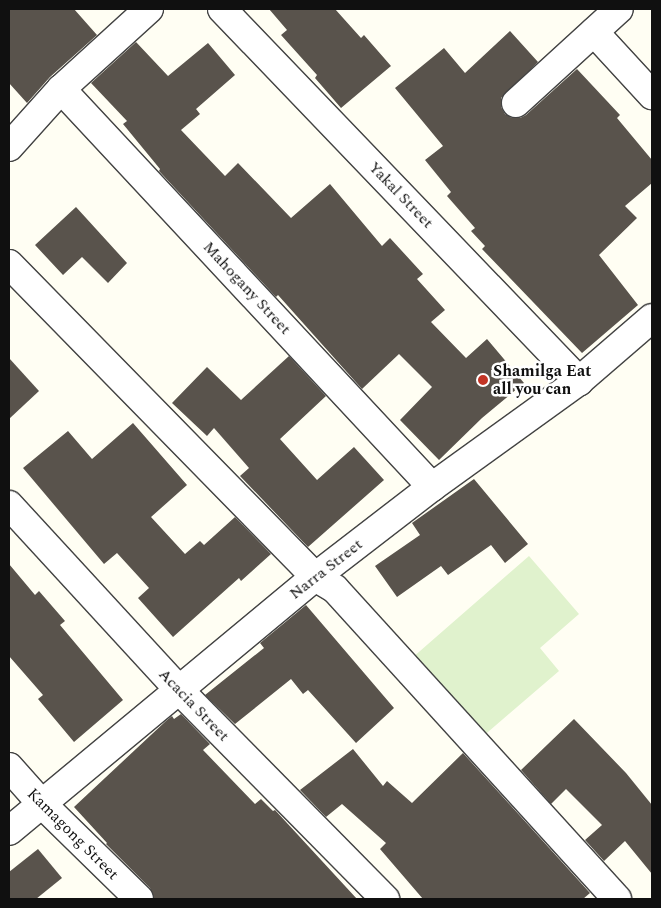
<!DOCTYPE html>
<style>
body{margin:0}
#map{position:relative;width:661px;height:908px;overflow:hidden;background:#fffef3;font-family:Spectral,serif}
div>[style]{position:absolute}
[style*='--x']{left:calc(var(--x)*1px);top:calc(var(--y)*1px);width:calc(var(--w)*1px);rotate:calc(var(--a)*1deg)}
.pitch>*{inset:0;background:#e0f2cd}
.building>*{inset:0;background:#59534c}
.roads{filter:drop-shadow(1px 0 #434343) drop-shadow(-1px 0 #434343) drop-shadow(0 1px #434343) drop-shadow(0 -1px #434343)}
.minor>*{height:28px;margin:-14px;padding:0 14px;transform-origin:14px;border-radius:14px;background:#fff}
.dots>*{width:14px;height:14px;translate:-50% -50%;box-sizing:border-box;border:2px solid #fff;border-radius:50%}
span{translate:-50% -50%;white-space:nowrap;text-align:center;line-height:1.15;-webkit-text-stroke:5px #fff;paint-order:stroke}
.street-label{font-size:16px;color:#101010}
.poi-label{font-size:16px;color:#101010;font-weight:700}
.left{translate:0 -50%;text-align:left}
.frame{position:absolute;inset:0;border:10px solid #101010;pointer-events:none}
</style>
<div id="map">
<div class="pitch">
<i style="clip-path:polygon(529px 556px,579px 614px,540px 648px,559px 671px,481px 738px,412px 658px)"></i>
</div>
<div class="building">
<i style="clip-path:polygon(9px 9px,74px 9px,97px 35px,50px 77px,27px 103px,9px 83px)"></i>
<i style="clip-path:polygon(269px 9px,335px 9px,361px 38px,364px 35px,391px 66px,341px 108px,315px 78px,317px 75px,281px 35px,287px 30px)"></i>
<i style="clip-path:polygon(510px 31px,538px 62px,501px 98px,501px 107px,505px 114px,512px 118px,520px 118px,526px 115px,577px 69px,620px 115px,617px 118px,652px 160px,652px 183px,625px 206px,637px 218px,599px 255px,638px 305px,582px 353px,482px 249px,485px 246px,471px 231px,475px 228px,447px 196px,451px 192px,425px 160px,443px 146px,395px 88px,444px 48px,465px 73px)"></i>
<i style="clip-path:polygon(136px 42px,168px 76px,208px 43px,235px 75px,196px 109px,200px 114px,181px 130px,225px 176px,238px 163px,291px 218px,330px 184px,382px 246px,390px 238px,423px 274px,417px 279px,445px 310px,431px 322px,466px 358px,487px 339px,524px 383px,482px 418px,439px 460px,400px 420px,432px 387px,399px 354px,362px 389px,278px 295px,276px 297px,159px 171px,160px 169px,123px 124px,127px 121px,91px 83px)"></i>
<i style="clip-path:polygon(76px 207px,127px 263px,108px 283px,82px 257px,63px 275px,35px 245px)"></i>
<i style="clip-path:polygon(289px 356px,326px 396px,280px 439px,317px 480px,354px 447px,384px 480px,308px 547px,240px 476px,249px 468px,214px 428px,207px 436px,172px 403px,207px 367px,241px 400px)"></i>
<i style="clip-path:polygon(9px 358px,39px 391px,9px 419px)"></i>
<i style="clip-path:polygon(133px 423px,187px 485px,151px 517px,185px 554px,200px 541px,204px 545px,235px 517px,271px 554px,241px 581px,239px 578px,173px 637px,138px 598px,149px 588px,117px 553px,104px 564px,23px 468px,68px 431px,92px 459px)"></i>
<i style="clip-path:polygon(474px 479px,528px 544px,505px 563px,491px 545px,448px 575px,441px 566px,397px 597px,375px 566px,420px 535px,412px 523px)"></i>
<i style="clip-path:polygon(9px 564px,35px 595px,39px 591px,65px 621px,60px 625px,123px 700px,74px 742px,38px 699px,43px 695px,9px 656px)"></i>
<i style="clip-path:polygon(306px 605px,394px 708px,356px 743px,308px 690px,303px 694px,291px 679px,235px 724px,205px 695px,264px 648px,260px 643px)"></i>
<i style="clip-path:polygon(181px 714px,210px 744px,203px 750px,255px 804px,261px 799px,273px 811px,275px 810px,357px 899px,154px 899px,150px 888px,106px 844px,107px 843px,74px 807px,167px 720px,172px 716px,174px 719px)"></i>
<i style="clip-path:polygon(574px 719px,626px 773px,652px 805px,652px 874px,625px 841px,604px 861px,585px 840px,602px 825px,566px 789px,551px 804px,521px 770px)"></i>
<i style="clip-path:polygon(353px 749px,383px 786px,387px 781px,412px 803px,463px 753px,590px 893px,583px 899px,423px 899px,380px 849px,386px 843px,342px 804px,326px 817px,300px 790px)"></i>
<i style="clip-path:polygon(38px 849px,62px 878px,36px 899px,9px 899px,9px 872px)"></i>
</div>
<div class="roads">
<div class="minor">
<i style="--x:222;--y:9;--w:516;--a:46.18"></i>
<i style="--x:594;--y:32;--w:86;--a:47.4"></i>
<i style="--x:61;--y:89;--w:544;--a:47.01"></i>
<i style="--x:516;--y:103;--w:139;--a:-42.4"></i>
<i style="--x:9;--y:147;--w:78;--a:-48.1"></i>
<i style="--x:61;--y:89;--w:119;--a:-42.3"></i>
<i style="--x:9;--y:264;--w:438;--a:45.6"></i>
<i style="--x:315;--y:577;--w:23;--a:31"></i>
<i style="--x:335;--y:589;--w:419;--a:47.7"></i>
<i style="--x:9;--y:505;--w:250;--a:47.4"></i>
<i style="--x:178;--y:689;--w:295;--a:45.4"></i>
<i style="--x:9;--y:767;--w:48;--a:48.4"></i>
<i style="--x:41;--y:803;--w:137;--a:44.4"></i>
<i style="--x:9;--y:831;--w:398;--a:-39.7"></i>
<i style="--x:315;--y:577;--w:148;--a:-37.6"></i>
<i style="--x:432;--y:487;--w:181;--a:-35.8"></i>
<i style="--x:579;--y:381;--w:96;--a:-40.8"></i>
</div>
</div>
<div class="dots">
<i style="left:483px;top:380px;background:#c33425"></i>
</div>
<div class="street-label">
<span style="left:401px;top:195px;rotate:46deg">Yakal Street</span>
<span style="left:247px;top:288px;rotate:47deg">Mahogany Street</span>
<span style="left:326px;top:569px;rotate:-38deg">Narra Street</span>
<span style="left:194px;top:705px;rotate:46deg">Acacia Street</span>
<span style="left:73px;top:834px;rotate:45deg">Kamagong Street</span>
</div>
<div class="poi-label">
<span class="left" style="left:493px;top:380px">Shamilga Eat<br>all you can</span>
</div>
<div class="frame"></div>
</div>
